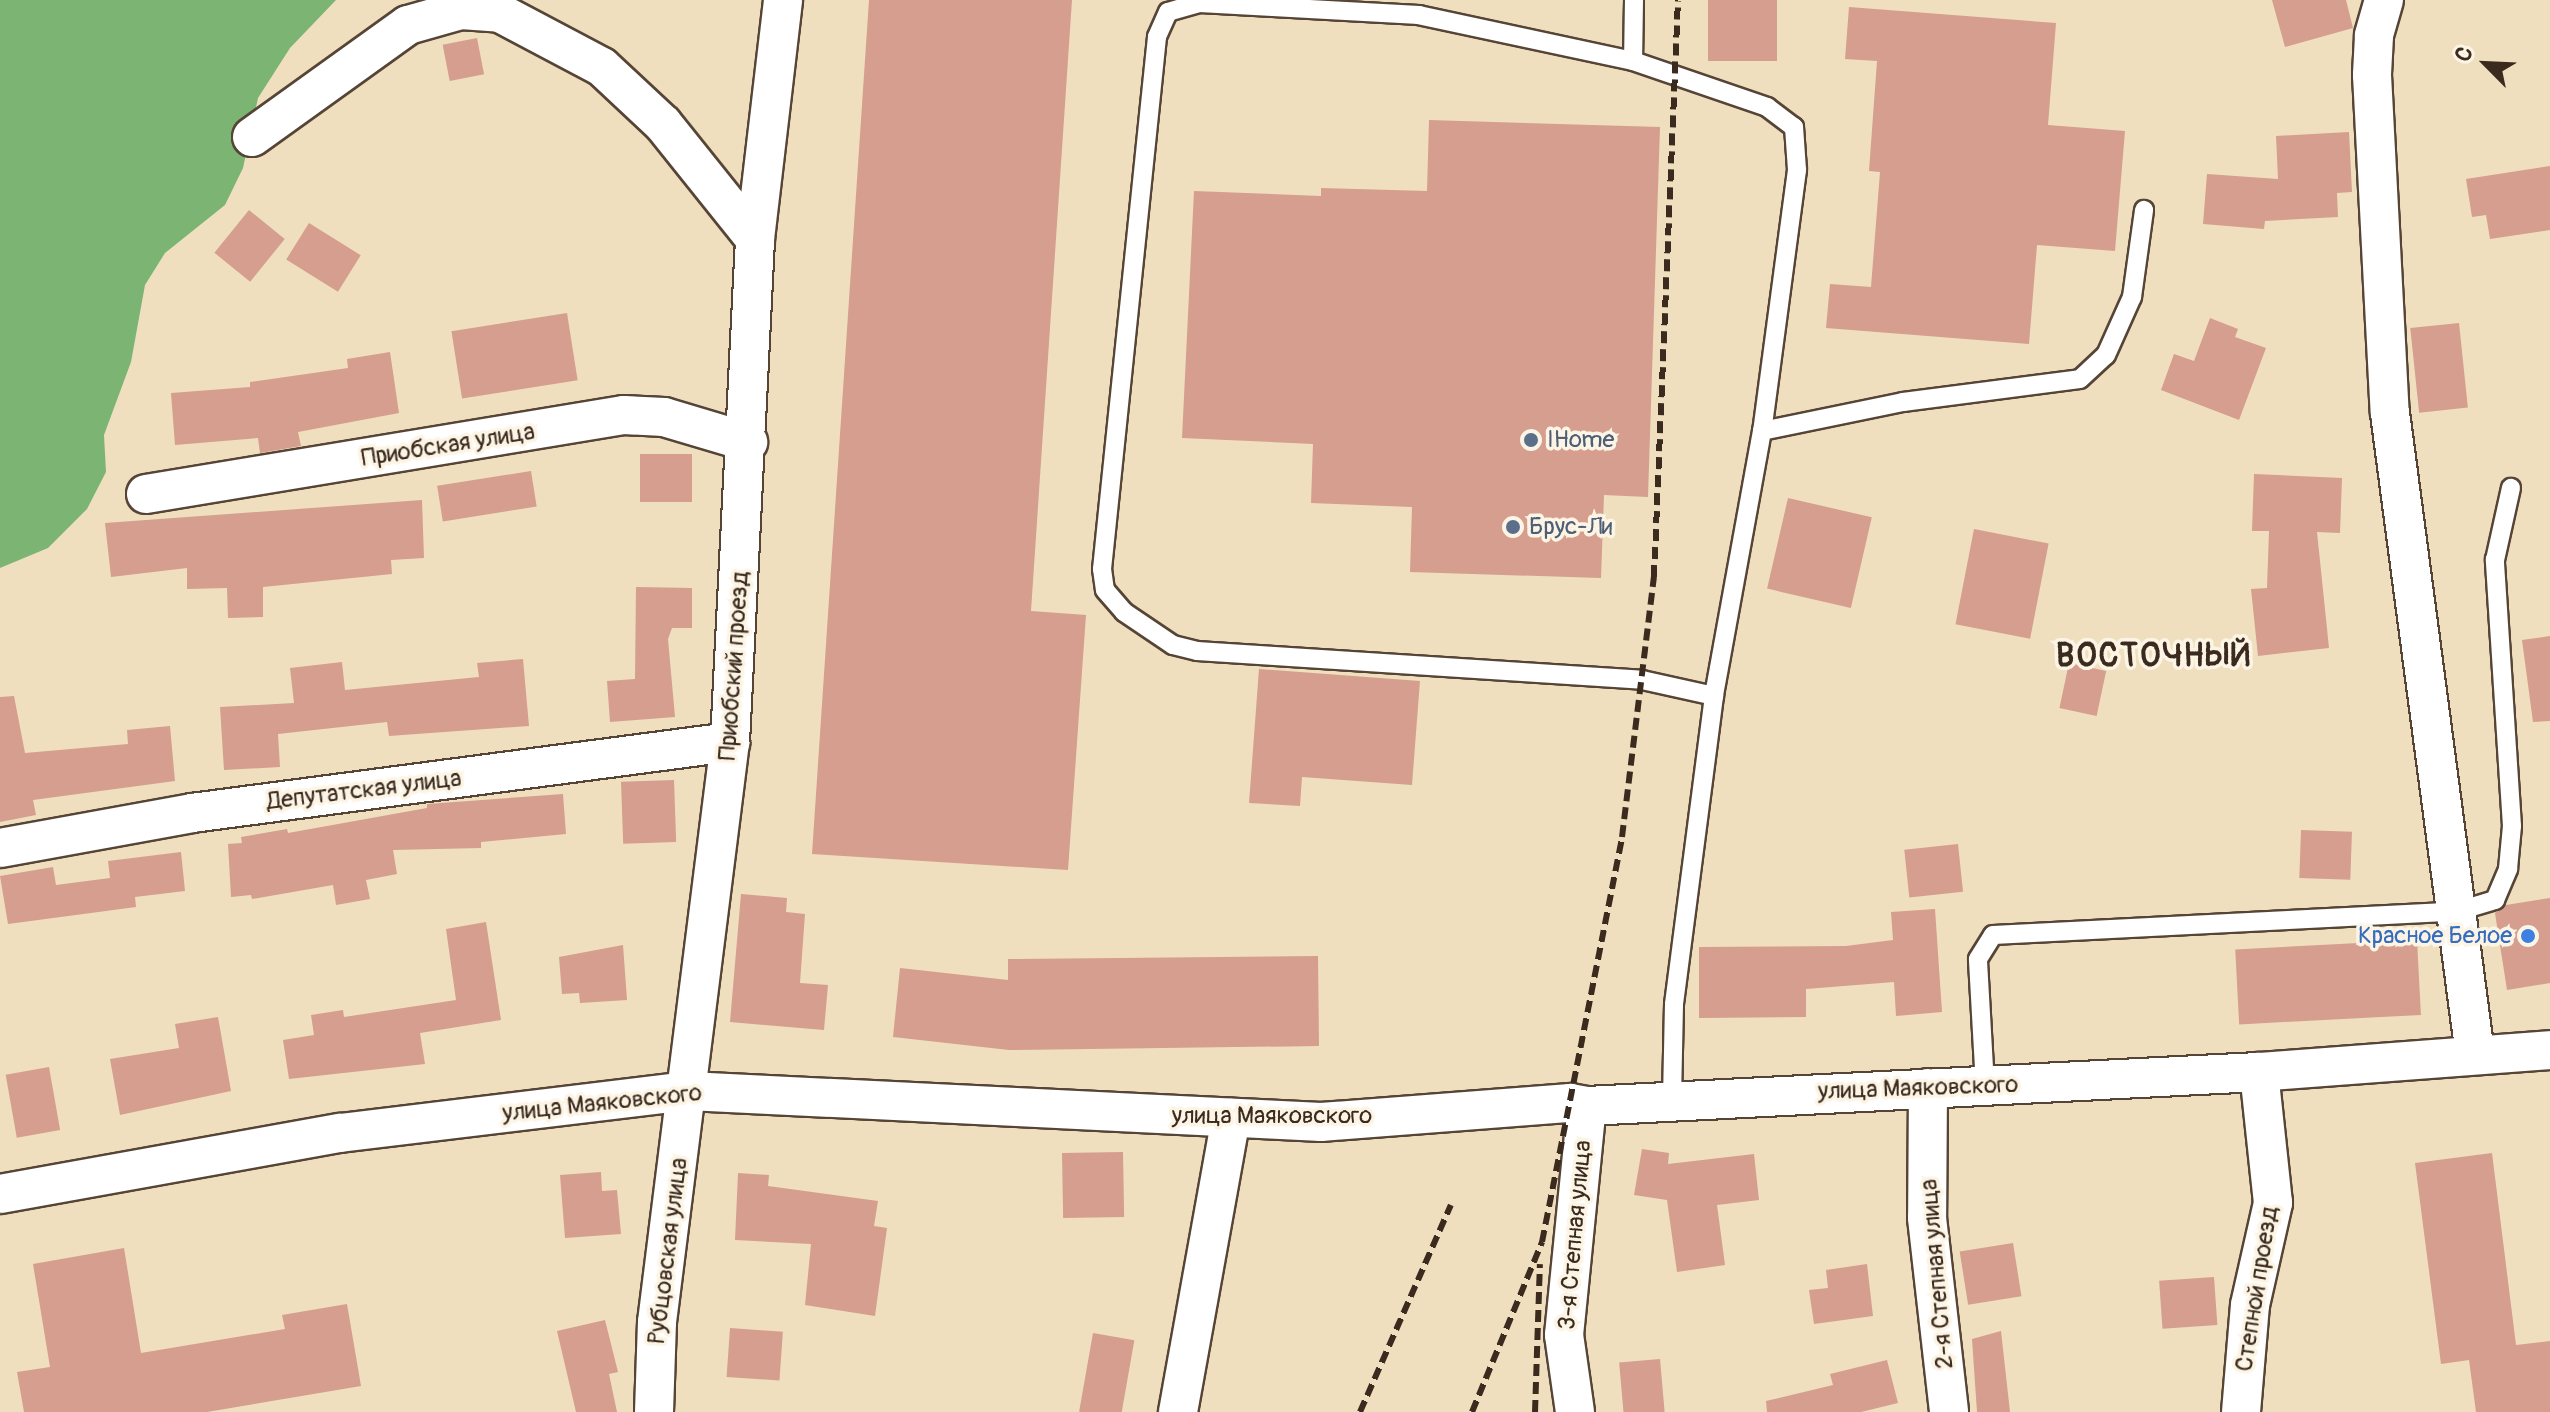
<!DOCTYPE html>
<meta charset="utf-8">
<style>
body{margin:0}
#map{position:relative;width:2550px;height:1412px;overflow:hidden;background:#efdfbe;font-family:Pangolin,sans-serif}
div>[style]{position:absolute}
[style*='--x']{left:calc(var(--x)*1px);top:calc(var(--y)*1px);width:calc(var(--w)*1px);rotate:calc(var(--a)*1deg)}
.forest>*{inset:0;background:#7cb573}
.building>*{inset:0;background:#d59e8e;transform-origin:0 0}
.roads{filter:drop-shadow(2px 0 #564536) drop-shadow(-2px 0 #564536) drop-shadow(0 2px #564536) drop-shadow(0 -2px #564536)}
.lane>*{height:18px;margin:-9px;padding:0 9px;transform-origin:9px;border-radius:9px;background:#fff}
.street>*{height:38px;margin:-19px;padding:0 19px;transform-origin:19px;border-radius:19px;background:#fff}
.rail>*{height:6px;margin-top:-3px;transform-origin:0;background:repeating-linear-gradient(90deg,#3b2a1e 0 12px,transparent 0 18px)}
.dots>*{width:22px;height:22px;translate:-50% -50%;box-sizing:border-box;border:4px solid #fcf5e5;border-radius:50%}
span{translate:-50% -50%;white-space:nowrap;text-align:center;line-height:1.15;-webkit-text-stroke:7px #fcf5e5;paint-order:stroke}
.service-label{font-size:24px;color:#4e5e75}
.left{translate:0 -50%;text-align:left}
.street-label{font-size:24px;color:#3b2a1e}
.shop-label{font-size:24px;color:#366cbe}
.right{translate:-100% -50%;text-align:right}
.district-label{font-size:32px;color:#3b2a1e;font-weight:700;letter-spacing:2px}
.north{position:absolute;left:2446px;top:24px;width:80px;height:80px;-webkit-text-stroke:6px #fcf5e5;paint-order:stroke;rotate:294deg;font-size:22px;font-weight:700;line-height:32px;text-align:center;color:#3b2a1e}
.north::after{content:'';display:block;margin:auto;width:28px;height:36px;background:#3b2a1e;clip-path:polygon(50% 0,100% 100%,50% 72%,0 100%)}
</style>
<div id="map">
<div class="forest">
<i style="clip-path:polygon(0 0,336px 0,290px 48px,258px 98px,243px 168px,225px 205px,165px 253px,145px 285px,131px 362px,104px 435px,106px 472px,87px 509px,48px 548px,0 568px)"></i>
</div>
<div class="building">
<i style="clip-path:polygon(869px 0,1072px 0,1031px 611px,1086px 615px,1068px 870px,812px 854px)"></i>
<i style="left:1708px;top:0;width:69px;height:61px"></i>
<i style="clip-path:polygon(2272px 0,2346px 0,2353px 28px,2285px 47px)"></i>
<i style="clip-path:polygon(1849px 7px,2056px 23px,2048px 125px,2125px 131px,2115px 251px,2037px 245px,2029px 344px,1826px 328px,1830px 284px,1871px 287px,1880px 172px,1869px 171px,1877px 61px,1845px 59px)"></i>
<i style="left:477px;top:38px;width:37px;height:35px;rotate:79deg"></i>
<i style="clip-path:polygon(1429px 120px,1660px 127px,1648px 497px,1604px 495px,1601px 578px,1410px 572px,1412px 507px,1311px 503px,1313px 444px,1182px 438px,1194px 191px,1321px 196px,1321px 188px,1427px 191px)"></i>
<i style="clip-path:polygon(2349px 132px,2352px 192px,2337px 193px,2338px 217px,2265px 221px,2264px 229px,2203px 224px,2207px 174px,2278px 179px,2276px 136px)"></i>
<i style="clip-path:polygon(2550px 166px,2550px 230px,2490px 239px,2486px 215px,2472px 217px,2466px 179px)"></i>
<i style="left:249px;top:210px;width:46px;height:55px;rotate:39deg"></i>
<i style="left:309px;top:223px;width:61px;height:43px;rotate:32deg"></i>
<i style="left:567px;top:313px;width:68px;height:117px;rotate:81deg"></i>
<i style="clip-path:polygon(2210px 318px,2238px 329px,2235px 337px,2266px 348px,2239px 420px,2161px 390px,2174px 354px,2194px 361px)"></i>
<i style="left:2459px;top:323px;width:85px;height:49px;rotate:84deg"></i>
<i style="clip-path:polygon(390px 352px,399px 413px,298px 432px,301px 446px,260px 453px,258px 438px,175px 445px,171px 393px,250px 387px,250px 382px,348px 368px,347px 359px)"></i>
<i style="left:640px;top:454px;width:52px;height:48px"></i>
<i style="left:531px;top:471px;width:36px;height:95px;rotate:81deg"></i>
<i style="clip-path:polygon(2254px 474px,2342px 478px,2340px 533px,2317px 532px,2329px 648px,2258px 656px,2251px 589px,2267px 588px,2269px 531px,2252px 531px)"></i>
<i style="left:1788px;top:498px;width:86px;height:93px;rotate:13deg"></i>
<i style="clip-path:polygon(422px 500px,424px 558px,391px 560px,392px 574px,263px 587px,263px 617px,228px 618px,227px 588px,187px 589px,187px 568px,111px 577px,105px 523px)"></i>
<i style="left:1974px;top:529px;width:76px;height:97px;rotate:11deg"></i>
<i style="clip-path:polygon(636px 587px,692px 588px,692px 628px,672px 628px,668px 639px,675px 717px,610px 722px,607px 681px,635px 679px)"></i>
<i style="clip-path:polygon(2550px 636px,2550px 721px,2533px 722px,2522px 640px)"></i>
<i style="clip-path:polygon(523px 659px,529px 726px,389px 736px,387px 722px,278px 734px,280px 767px,224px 770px,220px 707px,294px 703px,290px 668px,342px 662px,345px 690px,479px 677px,477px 663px)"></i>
<i style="left:2069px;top:663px;width:38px;height:46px;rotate:12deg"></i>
<i style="clip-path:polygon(1259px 669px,1420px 681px,1412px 785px,1302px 777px,1300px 806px,1249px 803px)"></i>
<i style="clip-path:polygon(14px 696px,25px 753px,128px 744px,127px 730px,170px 726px,175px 781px,33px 800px,36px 815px,0 822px,0 697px)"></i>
<i style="left:674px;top:780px;width:62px;height:53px;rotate:88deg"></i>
<i style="clip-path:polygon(563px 794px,566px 834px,481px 842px,481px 848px,393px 850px,397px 874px,366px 880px,370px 899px,336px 905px,333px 885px,252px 899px,251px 895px,231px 897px,228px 844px,242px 843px,241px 837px,287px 829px,288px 833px,427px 808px,427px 804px)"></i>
<i style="left:2301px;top:830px;width:51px;height:48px;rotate:2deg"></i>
<i style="left:1958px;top:844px;width:48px;height:54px;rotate:84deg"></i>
<i style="clip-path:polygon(181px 852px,185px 891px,135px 897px,136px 907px,8px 924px,0 876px,53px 867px,56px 885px,110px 878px,108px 861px)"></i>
<i style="clip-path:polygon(741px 894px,787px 898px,786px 912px,805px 914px,800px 983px,828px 985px,824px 1030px,730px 1022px)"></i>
<i style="clip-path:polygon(2550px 898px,2550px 983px,2507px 990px,2495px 913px,2506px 905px)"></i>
<i style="clip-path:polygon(1935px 909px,1942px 1012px,1896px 1016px,1894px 982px,1806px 989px,1806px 1017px,1699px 1018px,1699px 947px,1846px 946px,1893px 940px,1891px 912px)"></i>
<i style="clip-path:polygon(486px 922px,501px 1020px,420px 1033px,425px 1064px,289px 1079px,283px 1040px,314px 1035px,311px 1015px,343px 1010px,344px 1017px,456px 1000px,446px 929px)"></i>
<i style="left:2417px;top:940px;width:75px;height:182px;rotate:87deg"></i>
<i style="clip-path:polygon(623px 945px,627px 1000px,580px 1003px,579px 993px,562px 994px,559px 957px)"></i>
<i style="clip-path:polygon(1318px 956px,1319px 1046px,1009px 1050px,893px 1037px,900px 968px,1008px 980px,1008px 959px)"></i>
<i style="clip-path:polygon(218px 1017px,231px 1091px,120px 1115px,110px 1059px,179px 1048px,175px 1024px)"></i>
<i style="left:49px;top:1067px;width:64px;height:44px;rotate:80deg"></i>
<i style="clip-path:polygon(1642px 1149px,1669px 1153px,1668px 1164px,1754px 1154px,1759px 1200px,1717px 1205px,1725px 1265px,1677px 1272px,1667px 1200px,1634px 1195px)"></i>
<i style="left:1123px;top:1152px;width:65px;height:61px;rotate:89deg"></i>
<i style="clip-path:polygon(2492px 1153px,2516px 1345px,2550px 1341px,2550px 1412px,2476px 1412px,2469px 1360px,2441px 1364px,2415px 1163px)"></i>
<i style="clip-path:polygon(601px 1172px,602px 1191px,617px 1190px,621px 1234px,565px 1238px,560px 1175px)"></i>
<i style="clip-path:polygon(738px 1173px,769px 1175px,768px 1186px,878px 1201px,874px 1226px,887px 1228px,875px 1316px,805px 1305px,811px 1244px,735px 1240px)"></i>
<i style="left:2013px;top:1243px;width:54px;height:54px;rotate:81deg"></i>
<i style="clip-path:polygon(124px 1248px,141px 1353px,285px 1329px,282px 1315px,347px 1304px,361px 1386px,207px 1412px,24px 1412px,17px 1372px,50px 1367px,33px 1264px)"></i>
<i style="clip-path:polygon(1867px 1264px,1873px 1316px,1814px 1324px,1809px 1290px,1828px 1288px,1826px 1270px)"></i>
<i style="left:2214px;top:1277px;width:48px;height:55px;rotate:86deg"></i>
<i style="clip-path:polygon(605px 1320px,618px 1372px,609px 1374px,617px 1412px,576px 1412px,557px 1331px)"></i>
<i style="left:730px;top:1328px;width:53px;height:49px;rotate:4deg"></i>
<i style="clip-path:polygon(2001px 1331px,2010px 1412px,1977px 1412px,1972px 1339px)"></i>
<i style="left:1093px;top:1333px;width:42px;height:80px;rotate:10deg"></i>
<i style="left:1660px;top:1359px;width:53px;height:41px;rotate:85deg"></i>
<i style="clip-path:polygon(1887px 1360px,1898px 1403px,1861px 1412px,1767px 1412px,1766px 1401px,1833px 1385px,1830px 1374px)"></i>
</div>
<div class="roads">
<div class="lane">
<i style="--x:1634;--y:0;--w:61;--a:90.9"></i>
<i style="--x:1633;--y:61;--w:219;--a:-167.9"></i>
<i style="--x:1419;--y:15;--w:220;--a:-176.9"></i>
<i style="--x:1199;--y:3;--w:32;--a:164"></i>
<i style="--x:1168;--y:12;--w:27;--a:114"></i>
<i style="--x:1157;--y:37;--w:535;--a:95.9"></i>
<i style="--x:1102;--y:569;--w:21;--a:82"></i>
<i style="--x:1105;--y:590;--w:29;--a:49"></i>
<i style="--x:1124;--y:612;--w:59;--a:34"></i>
<i style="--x:1173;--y:645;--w:25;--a:14"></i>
<i style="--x:1197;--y:651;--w:446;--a:3.7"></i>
<i style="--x:1642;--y:680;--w:74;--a:12.5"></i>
<i style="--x:1714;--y:696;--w:311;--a:97.4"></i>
<i style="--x:1674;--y:1004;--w:98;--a:91.2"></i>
<i style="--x:1633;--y:61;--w:142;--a:18.9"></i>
<i style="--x:1767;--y:107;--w:34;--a:37"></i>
<i style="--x:1794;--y:127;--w:43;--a:86"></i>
<i style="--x:1797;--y:170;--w:263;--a:97.6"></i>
<i style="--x:1762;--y:431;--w:269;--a:100.3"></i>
<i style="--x:1762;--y:431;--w:144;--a:-11.6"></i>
<i style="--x:1903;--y:402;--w:178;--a:-7.4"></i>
<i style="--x:2080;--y:379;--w:35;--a:-43"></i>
<i style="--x:2106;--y:355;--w:64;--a:-65.9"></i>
<i style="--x:2132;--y:297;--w:88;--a:-82.1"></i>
<i style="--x:1985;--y:1086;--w:127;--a:-93.2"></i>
<i style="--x:1978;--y:959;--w:28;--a:-58"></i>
<i style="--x:1993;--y:935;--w:463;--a:-2.9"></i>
<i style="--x:2455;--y:912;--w:42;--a:-16.7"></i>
<i style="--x:2495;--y:900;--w:34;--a:-67"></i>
<i style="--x:2508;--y:869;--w:43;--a:-84.7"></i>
<i style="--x:2512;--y:826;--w:267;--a:-93.7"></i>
<i style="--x:2495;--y:560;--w:74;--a:-77.5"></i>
</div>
<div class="street">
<i style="--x:2384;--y:0;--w:37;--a:106"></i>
<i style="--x:2374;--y:36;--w:39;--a:93"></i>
<i style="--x:2372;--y:75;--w:338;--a:87"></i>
<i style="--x:2390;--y:413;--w:647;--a:82.45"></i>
<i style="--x:252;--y:137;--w:192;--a:-35.7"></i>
<i style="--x:408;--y:25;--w:55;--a:-15.8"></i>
<i style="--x:461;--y:10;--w:39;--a:4"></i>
<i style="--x:500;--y:13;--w:115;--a:27.9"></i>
<i style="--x:602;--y:67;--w:83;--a:43.1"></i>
<i style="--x:663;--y:124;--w:147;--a:51.3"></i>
<i style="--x:146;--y:494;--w:484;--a:-9.4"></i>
<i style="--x:624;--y:415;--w:40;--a:2.9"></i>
<i style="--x:664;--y:417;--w:88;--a:16.6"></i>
<i style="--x:0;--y:848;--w:195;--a:-10.3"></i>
<i style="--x:192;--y:813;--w:543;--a:-7.52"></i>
<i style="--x:1928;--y:1088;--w:130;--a:90.4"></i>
<i style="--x:1927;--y:1218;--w:195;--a:83.5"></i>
<i style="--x:0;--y:1194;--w:345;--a:-10.2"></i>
<i style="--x:340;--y:1133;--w:351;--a:-6.9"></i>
<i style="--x:688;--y:1091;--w:634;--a:2.8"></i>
<i style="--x:1321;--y:1122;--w:250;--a:-4.4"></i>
<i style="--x:1570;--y:1103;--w:17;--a:10"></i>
<i style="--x:1587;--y:1106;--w:673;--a:-2.9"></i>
<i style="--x:2259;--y:1072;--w:292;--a:-4.3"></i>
<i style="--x:654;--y:1412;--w:90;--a:-88.1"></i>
<i style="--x:657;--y:1322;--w:585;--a:-82.83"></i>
<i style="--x:730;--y:742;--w:504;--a:-87.15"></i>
<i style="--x:755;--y:239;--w:241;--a:-83.3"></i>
<i style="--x:1178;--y:1412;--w:299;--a:-79.8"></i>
<i style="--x:1575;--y:1412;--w:78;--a:-98.1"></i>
<i style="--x:1564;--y:1335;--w:230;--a:-84.3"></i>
<i style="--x:2241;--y:1412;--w:107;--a:-85.2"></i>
<i style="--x:2250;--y:1305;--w:105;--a:-77.3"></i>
<i style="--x:2273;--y:1203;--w:132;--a:-96.1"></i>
</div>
</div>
<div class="rail">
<i style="--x:1360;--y:1412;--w:226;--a:-66.3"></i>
<i style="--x:1472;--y:1412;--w:184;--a:-67.6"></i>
<i style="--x:1542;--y:1242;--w:413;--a:-78.8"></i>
<i style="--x:1622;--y:837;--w:262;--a:-83"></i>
<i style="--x:1654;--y:577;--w:577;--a:-87.62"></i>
<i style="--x:1535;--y:1412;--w:148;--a:-88.1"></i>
</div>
<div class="dots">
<i style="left:1531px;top:440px;background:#5c6f8a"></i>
<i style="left:1513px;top:527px;background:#5c6f8a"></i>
<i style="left:2528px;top:936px;background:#3f7fe0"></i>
</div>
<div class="service-label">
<span class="left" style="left:1547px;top:440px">IHome</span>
<span class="left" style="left:1529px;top:527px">Брус-Ли</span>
</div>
<div class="street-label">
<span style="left:448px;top:445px;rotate:-9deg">Приобская улица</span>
<span style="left:734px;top:666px;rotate:-86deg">Приобский проезд</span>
<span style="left:364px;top:790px;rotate:-7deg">Депутатская улица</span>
<span style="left:1918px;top:1088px;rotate:-2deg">улица Маяковского</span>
<span style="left:602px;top:1103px;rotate:-6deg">улица Маяковского</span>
<span style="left:1272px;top:1116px">улица Маяковского</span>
<span style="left:1575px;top:1235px;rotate:-85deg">3-я Степная улица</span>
<span style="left:668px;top:1251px;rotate:-83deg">Рубцовская улица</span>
<span style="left:1937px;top:1274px;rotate:-95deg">2-я Степная улица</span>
<span style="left:2257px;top:1289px;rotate:-81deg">Степной проезд</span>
</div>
<div class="shop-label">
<span class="right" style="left:2512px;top:936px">Красное Белое</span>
</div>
<div class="district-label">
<span style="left:2154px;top:656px">ВОСТОЧНЫЙ</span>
</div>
<div class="north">С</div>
</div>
